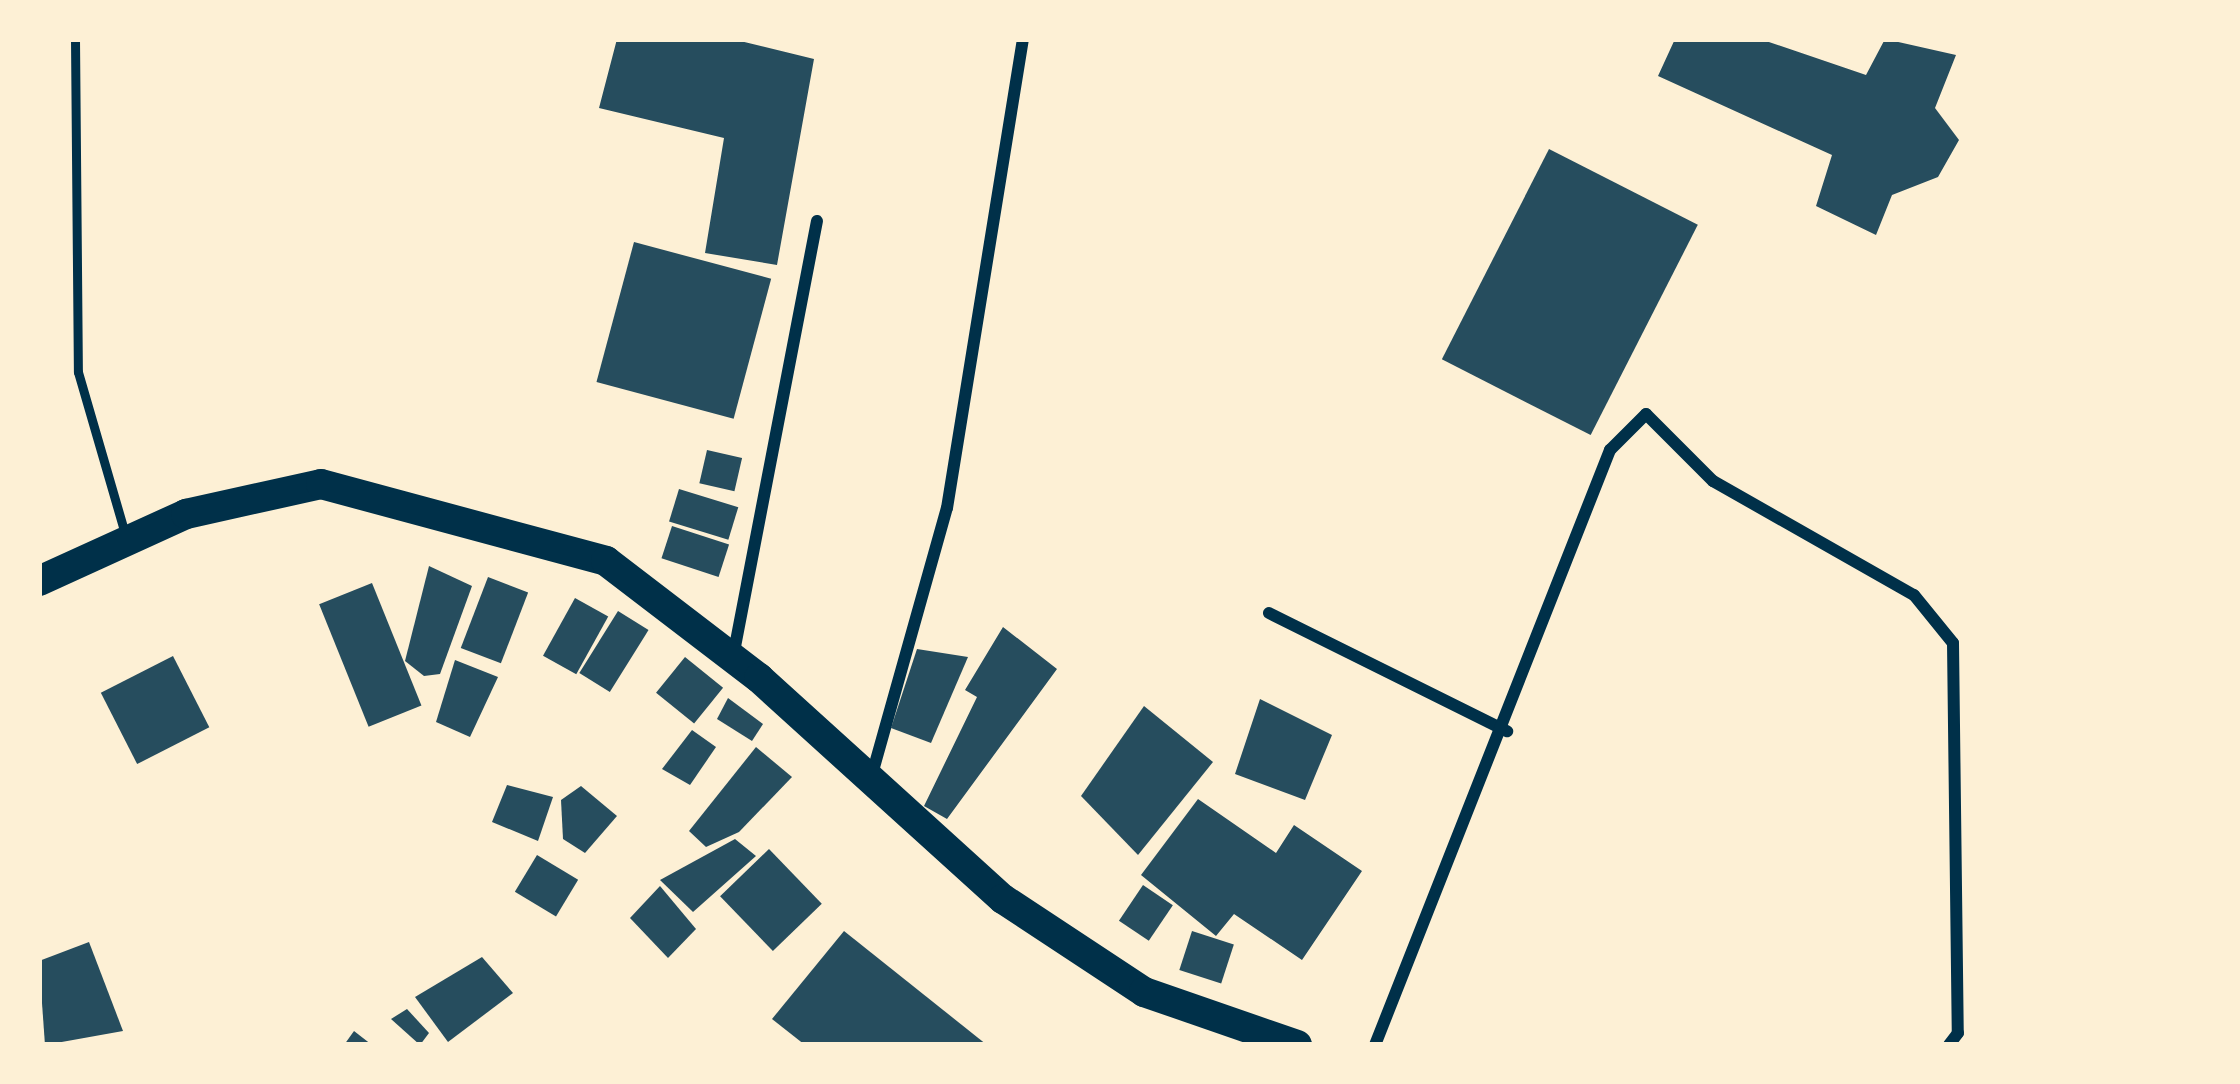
<!DOCTYPE html>
<style>
body{margin:0}
#map{position:relative;width:2240px;height:1084px;overflow:hidden;background:#fdf0d5;font-family:Georgia,serif}
div>[style]{position:absolute}
[style*='--x']{left:calc(var(--x)*1px);top:calc(var(--y)*1px);width:calc(var(--w)*1px);rotate:calc(var(--a)*1deg)}
.building>*{inset:0;background:#264d5e;transform-origin:0 0}
.service>*{height:9px;margin:-4.5px;padding:0 4.5px;transform-origin:4.5px;border-radius:4.5px;background:#003049}
.minor>*{height:12px;margin:-6px;padding:0 6px;transform-origin:6px;border-radius:6px;background:#003049}
.primary>*{height:30px;margin:-15px;padding:0 15px;transform-origin:15px;border-radius:15px;background:#003049}
span{translate:-50% -50%;white-space:nowrap;text-align:center;line-height:1.15;-webkit-text-stroke:9px #fdf0d5;paint-order:stroke}
.frame{position:absolute;inset:0;border:42px solid #fdf0d5;pointer-events:none}
</style>
<div id="map">
<div class="building">
<i style="clip-path:polygon(617px 39px,732px 39px,814px 59px,777px 265px,705px 253px,724px 138px,599px 108px)"></i>
<i style="clip-path:polygon(1675px 39px,1760px 39px,1866px 75px,1885px 39px,1956px 55px,1935px 108px,1959px 140px,1938px 177px,1892px 195px,1876px 235px,1816px 206px,1832px 155px,1658px 76px)"></i>
<i style="left:1549px;top:149px;width:167px;height:236px;rotate:27deg"></i>
<i style="left:634px;top:242px;width:142px;height:145px;rotate:15deg"></i>
<i style="left:707px;top:450px;width:36px;height:34px;rotate:13deg"></i>
<i style="left:679px;top:489px;width:62px;height:34px;rotate:17deg"></i>
<i style="left:672px;top:526px;width:60px;height:34px;rotate:18deg"></i>
<i style="clip-path:polygon(429px 566px,472px 586px,440px 674px,424px 676px,405px 661px)"></i>
<i style="left:488px;top:577px;width:43px;height:76px;rotate:21deg"></i>
<i style="left:372px;top:583px;width:132px;height:57px;rotate:68deg"></i>
<i style="left:575px;top:598px;width:38px;height:66px;rotate:29deg"></i>
<i style="left:618px;top:611px;width:36px;height:73px;rotate:32deg"></i>
<i style="clip-path:polygon(1003px 627px,1057px 669px,947px 819px,924px 806px,977px 697px,965px 690px)"></i>
<i style="clip-path:polygon(917px 649px,968px 657px,931px 743px,891px 728px)"></i>
<i style="left:173px;top:656px;width:80px;height:81px;rotate:63deg"></i>
<i style="left:685px;top:657px;width:49px;height:46px;rotate:39deg"></i>
<i style="clip-path:polygon(455px 660px,498px 677px,470px 737px,436px 722px)"></i>
<i style="clip-path:polygon(728px 698px,763px 724px,752px 741px,717px 719px)"></i>
<i style="clip-path:polygon(1260px 699px,1332px 735px,1305px 800px,1235px 774px)"></i>
<i style="clip-path:polygon(1144px 706px,1213px 762px,1138px 855px,1081px 796px)"></i>
<i style="clip-path:polygon(692px 730px,716px 747px,690px 785px,662px 769px)"></i>
<i style="clip-path:polygon(756px 747px,792px 777px,739px 832px,706px 847px,689px 831px)"></i>
<i style="clip-path:polygon(507px 785px,553px 797px,538px 841px,492px 822px)"></i>
<i style="clip-path:polygon(581px 786px,617px 816px,585px 853px,563px 839px,561px 800px)"></i>
<i style="clip-path:polygon(1198px 799px,1276px 853px,1294px 825px,1362px 871px,1302px 960px,1234px 914px,1216px 936px,1141px 875px)"></i>
<i style="clip-path:polygon(735px 839px,756px 856px,693px 912px,660px 880px)"></i>
<i style="left:769px;top:849px;width:76px;height:68px;rotate:46deg"></i>
<i style="left:537px;top:855px;width:48px;height:43px;rotate:31deg"></i>
<i style="left:1143px;top:885px;width:36px;height:43px;rotate:34deg"></i>
<i style="clip-path:polygon(660px 886px,696px 929px,668px 958px,630px 918px)"></i>
<i style="clip-path:polygon(844px 931px,987px 1045px,805px 1045px,772px 1019px)"></i>
<i style="left:1192px;top:931px;width:44px;height:41px;rotate:18deg"></i>
<i style="clip-path:polygon(89px 942px,123px 1031px,45px 1045px,39px 961px)"></i>
<i style="clip-path:polygon(482px 957px,513px 993px,448px 1042px,415px 997px)"></i>
<i style="clip-path:polygon(407px 1009px,429px 1033px,420px 1045px,391px 1019px)"></i>
<i style="clip-path:polygon(354px 1031px,372px 1045px,344px 1045px)"></i>
</div>
<div class="service">
<i style="--x:75;--y:39;--w:333;--a:89.5"></i>
<i style="--x:78;--y:372;--w:172;--a:73.8"></i>
</div>
<div class="minor">
<i style="--x:1269;--y:613;--w:266;--a:26.4"></i>
<i style="--x:733;--y:657;--w:444;--a:-79.1"></i>
<i style="--x:871;--y:778;--w:280;--a:-74.3"></i>
<i style="--x:947;--y:508;--w:475;--a:-80.8"></i>
<i style="--x:1375;--y:1045;--w:640;--a:-68.45"></i>
<i style="--x:1610;--y:450;--w:51;--a:-45"></i>
<i style="--x:1646;--y:414;--w:95;--a:45"></i>
<i style="--x:1713;--y:481;--w:231;--a:29.6"></i>
<i style="--x:1914;--y:595;--w:62;--a:50.9"></i>
<i style="--x:1953;--y:643;--w:390;--a:89.3"></i>
<i style="--x:1958;--y:1033;--w:15;--a:127"></i>
</div>
<div class="primary">
<i style="--x:39;--y:581;--w:162;--a:-24.5"></i>
<i style="--x:186;--y:514;--w:138;--a:-12.5"></i>
<i style="--x:321;--y:484;--w:295;--a:15.1"></i>
<i style="--x:606;--y:561;--w:193;--a:37.4"></i>
<i style="--x:759;--y:678;--w:329;--a:42.2"></i>
<i style="--x:1003;--y:899;--w:169;--a:33.4"></i>
<i style="--x:1144;--y:992;--w:162;--a:19.1"></i>
</div>
<div class="frame"></div>
</div>
